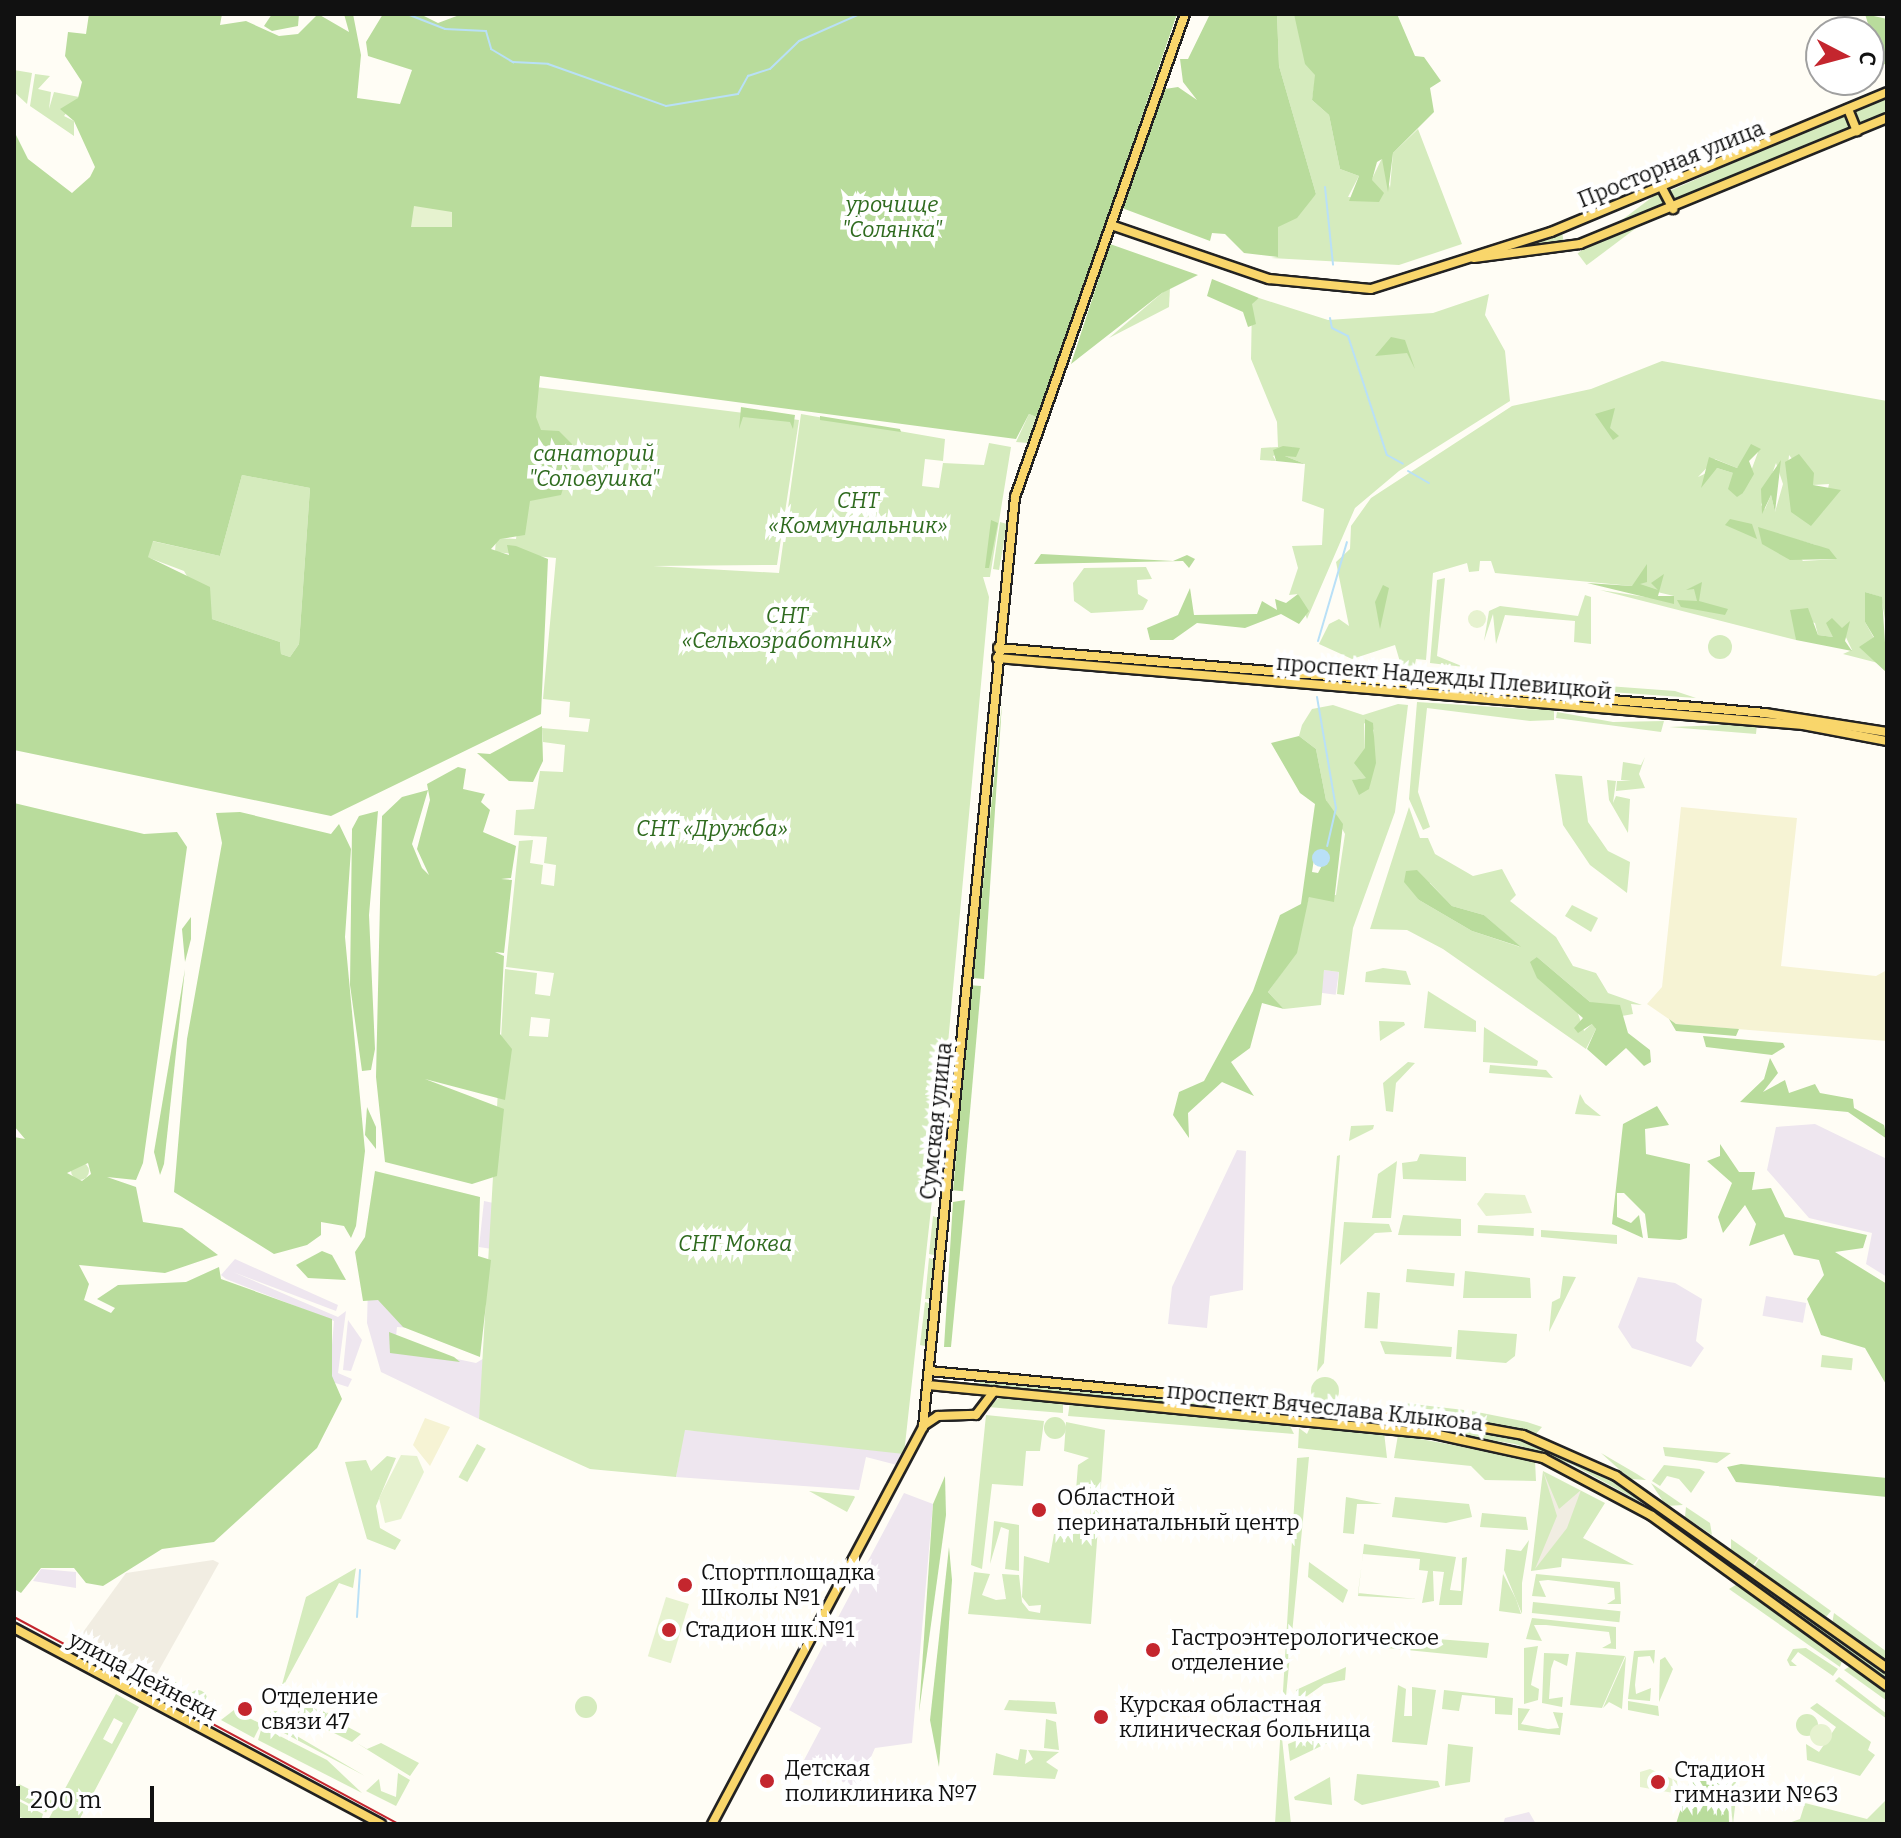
<!DOCTYPE html>
<meta charset="utf-8">
<style>
body{margin:0}
#map{position:relative;width:1901px;height:1838px;overflow:hidden;background:#fffdf5;font-family:Bitter,serif}
div>[style]{position:absolute}
[style*='--x']{left:calc(var(--x)*1px);top:calc(var(--y)*1px);width:calc(var(--w)*1px);rotate:calc(var(--a)*1deg)}
.industrial>*{inset:0;background:#eee6ef;transform-origin:0 0}
.farmland>*{inset:0;background:#f6f3d4}
.green>*{inset:0;background:#d5ebbd;transform-origin:0 0}
.round{border-radius:50%}
.forest>*{inset:0;background:#b9dc9c;transform-origin:0 0}
.pitch>*{inset:0;background:#e6f2cf;transform-origin:0 0}
.plaza>*{inset:0;background:#f1ede2}
.water>*{inset:0;background:#b9e0f7}
.stream>*{height:2px;margin:-1px;padding:0 1px;transform-origin:1px;border-radius:1px;background:#b9e0f7}
.roads{filter:drop-shadow(2px 0 #222) drop-shadow(-2px 0 #222) drop-shadow(0 2px #222) drop-shadow(0 -2px #222)}
.major>*{height:8px;margin:-4px;padding:0 4px;transform-origin:4px;border-radius:4px;background:#f9d66b}
.tram>*{height:2px;margin:-1px;padding:0 1px;transform-origin:1px;border-radius:1px;background:#c4262e}
.dots>*{width:22px;height:22px;translate:-50% -50%;box-sizing:border-box;border:4px solid #fff;border-radius:50%}
span{translate:-50% -50%;white-space:nowrap;text-align:center;line-height:1.15;-webkit-text-stroke:8px #fff;paint-order:stroke}
.street-label{font-size:22px;color:#111}
.park-label{font-size:22px;color:#2f6b1f;font-style:italic}
.poi-label{font-size:22px;color:#111}
.left{translate:0 -50%;text-align:left}
.frame{position:absolute;inset:0;border:16px solid #111;pointer-events:none}
.north{position:absolute;left:1805px;top:16px;width:80px;height:80px;box-sizing:border-box;background:#fff;border:2px solid #a0a0a0;border-radius:50%;rotate:96deg;font-size:22px;font-weight:700;line-height:32px;text-align:center;color:#111}
.north::after{content:'';display:block;margin:auto;width:28px;height:36px;background:#c4262e;clip-path:polygon(50% 0,100% 100%,50% 72%,0 100%)}
.scale{position:absolute;left:16px;top:1786px;width:138px;height:36px;box-sizing:border-box;border:4px solid #111;border-top:0;padding-left:10px;font-size:24px;line-height:28px;white-space:nowrap;color:#111;-webkit-text-stroke:6px #fff;paint-order:stroke}
</style>
<div id="map">
<div class="industrial">
<i style="left:1324px;top:970px;width:15px;height:23px;rotate:8deg"></i>
<i style="clip-path:polygon(1815px 1124px,1887px 1159px,1887px 1277px,1866px 1264px,1872px 1233px,1809px 1218px,1767px 1170px,1776px 1127px)"></i>
<i style="clip-path:polygon(1237px 1150px,1246px 1151px,1243px 1290px,1210px 1296px,1207px 1328px,1168px 1324px,1172px 1287px)"></i>
<i style="clip-path:polygon(484px 1201px,498px 1204px,518px 1253px,479px 1247px)"></i>
<i style="clip-path:polygon(235px 1259px,338px 1305px,336px 1311px,233px 1272px,338px 1317px,346px 1311px,338px 1373px,352px 1379px,348px 1387px,329px 1381px,334px 1321px,226px 1279px,221px 1275px)"></i>
<i style="clip-path:polygon(1638px 1277px,1675px 1283px,1702px 1299px,1696px 1341px,1704px 1348px,1691px 1367px,1632px 1348px,1618px 1327px)"></i>
<i style="clip-path:polygon(368px 1284px,412px 1328px,397px 1327px,395px 1346px,476px 1363px,486px 1357px,479px 1419px,381px 1372px,367px 1323px)"></i>
<i style="left:1766px;top:1296px;width:41px;height:20px;rotate:10deg"></i>
<i style="clip-path:polygon(348px 1320px,362px 1340px,351px 1371px,343px 1370px)"></i>
<i style="clip-path:polygon(684px 1430px,867px 1444px,904px 1454px,897px 1465px,866px 1457px,859px 1490px,676px 1477px)"></i>
<i style="clip-path:polygon(904px 1493px,933px 1504px,912px 1743px,875px 1748px,857px 1789px,803px 1762px,821px 1728px,789px 1710px)"></i>
<i style="clip-path:polygon(41px 1569px,76px 1572px,76px 1588px,33px 1581px)"></i>
<i style="clip-path:polygon(1529px 1812px,1536px 1824px,1503px 1824px,1505px 1818px)"></i>
</div>
<div class="farmland">
<i style="clip-path:polygon(1681px 807px,1797px 818px,1781px 966px,1876px 976px,1887px 970px,1887px 1041px,1676px 1024px,1647px 1004px,1662px 987px)"></i>
<i style="clip-path:polygon(425px 1418px,450px 1427px,430px 1466px,413px 1445px)"></i>
</div>
<div class="green">
<i style="clip-path:polygon(1277px 14px,1294px 14px,1316px 75px,1312px 100px,1329px 115px,1340px 169px,1359px 176px,1348px 197px,1373px 199px,1371px 181px,1382px 158px,1390px 188px,1393px 153px,1418px 129px,1462px 244px,1399px 265px,1271px 258px,1278px 257px,1278px 226px,1316px 194px,1279px 66px)"></i>
<i style="clip-path:polygon(14px 70px,32px 73px,27px 104px,14px 92px)"></i>
<i style="clip-path:polygon(35px 74px,50px 76px,38px 89px,51px 92px,49px 109px,54px 92px,79px 97px,64px 116px,74px 121px,74px 136px,30px 106px)"></i>
<i style="clip-path:polygon(1887px 95px,1887px 115px,1861px 126px,1854px 109px)"></i>
<i style="clip-path:polygon(1845px 114px,1853px 129px,1674px 204px,1667px 192px)"></i>
<i style="left:1659px;top:192px;width:15px;height:102px;rotate:53deg"></i>
<i style="clip-path:polygon(1562px 231px,1564px 245px,1507px 249px)"></i>
<i style="clip-path:polygon(1170px 287px,1169px 307px,1109px 338px,1162px 293px)"></i>
<i style="clip-path:polygon(1489px 294px,1485px 315px,1505px 351px,1510px 401px,1399px 471px,1355px 508px,1307px 619px,1298px 594px,1289px 595px,1298px 568px,1292px 546px,1322px 545px,1324px 509px,1302px 501px,1305px 464px,1285px 456px,1293px 447px,1273px 456px,1276px 461px,1260px 460px,1261px 448px,1278px 447px,1277px 422px,1251px 359px,1252px 303px,1259px 298px,1328px 320px,1433px 313px)"></i>
<i style="clip-path:polygon(evenodd,1662px 361px,1887px 401px,1887px 630px,1881px 597px,1865px 592px,1865px 622px,1874px 638px,1868px 651px,1878px 663px,1843px 654px,1852px 650px,1842px 629px,1833px 637px,1818px 635px,1815px 623px,1795px 617px,1796px 640px,1600px 590px,1672px 601px,1674px 596px,1632px 586px,1495px 573px,1491px 561px,1480px 561px,1479px 571px,1469px 572px,1467px 563px,1433px 573px,1426px 660px,1416px 659px,1413px 674px,1403px 672px,1395px 645px,1352px 659px,1319px 644px,1329px 624px,1339px 619px,1349px 626px,1336px 562px,1350px 549px,1351px 526px,1371px 498px,1512px 406px,1591px 389px,1662px 361px,1750px 451px,1758px 452px,1743px 493px,1733px 473px,1717px 468px,1698px 477px,1715px 459px,1737px 468px,1750px 451px,1662px 361px,1789px 455px,1813px 485px,1829px 484px,1823px 512px,1787px 479px,1789px 455px,1662px 361px,1776px 463px,1783px 484px,1775px 512px,1771px 495px,1765px 509px,1761px 505px,1776px 463px,1662px 361px,1780px 535px,1816px 545px,1836px 559px,1803px 561px,1780px 535px)"></i>
<i style="clip-path:polygon(evenodd,536px 387px,799px 420px,777px 565px,653px 566px,779px 573px,801px 414px,945px 439px,943px 461px,925px 459px,922px 486px,939px 488px,943px 463px,984px 465px,989px 443px,1011px 447px,990px 577px,983px 577px,989px 597px,945px 1076px,954px 1075px,948px 1117px,943px 1100px,904px 1454px,685px 1430px,676px 1477px,590px 1469px,479px 1419px,505px 969px,537px 973px,535px 994px,550px 996px,554px 973px,506px 967px,519px 841px,533px 840px,530px 863px,543px 865px,541px 884px,554px 886px,556px 865px,544px 863px,547px 837px,514px 835px,516px 810px,534px 809px,540px 771px,563px 772px,565px 745px,543px 742px,542px 728px,588px 732px,590px 719px,569px 717px,570px 702px,543px 699px,556px 558px,495px 552px,496px 538px,516px 539px,536px 387px,531px 1017px,550px 1019px,548px 1037px,529px 1036px,531px 1017px)"></i>
<i style="clip-path:polygon(1029px 414px,1039px 418px,1028px 443px,1016px 442px)"></i>
<i style="clip-path:polygon(242px 475px,310px 488px,299px 644px,290px 657px,281px 654px,280px 642px,212px 619px,184px 571px,147px 557px,152px 541px,220px 556px)"></i>
<i style="clip-path:polygon(1000px 522px,1007px 524px,999px 570px,993px 569px)"></i>
<i style="clip-path:polygon(1146px 567px,1152px 579px,1137px 580px,1138px 594px,1148px 600px,1143px 610px,1091px 613px,1074px 601px,1073px 583px,1084px 568px)"></i>
<i style="clip-path:polygon(1445px 578px,1437px 656px,1464px 667px,1430px 663px,1437px 580px)"></i>
<i style="clip-path:polygon(1585px 595px,1591px 597px,1591px 644px,1574px 642px,1575px 621px,1505px 615px,1496px 644px,1493px 614px,1484px 641px,1489px 611px,1500px 606px,1578px 616px)"></i>
<i class="round" style="left:1708px;top:635px;width:24px;height:24px"></i>
<i style="clip-path:polygon(1567px 683px,1675px 691px,1696px 698px,1567px 689px)"></i>
<i style="clip-path:polygon(1425px 689px,1824px 721px,1887px 735px,1887px 738px)"></i>
<i style="clip-path:polygon(1424px 697px,1553px 708px,1554px 712px,1554px 720px,1530px 721px,1427px 708px,1418px 792px,1430px 827px,1423px 830px,1409px 799px,1417px 702px,1540px 710px)"></i>
<i style="clip-path:polygon(evenodd,1398px 704px,1408px 705px,1395px 812px,1353px 928px,1344px 995px,1337px 994px,1339px 972px,1324px 970px,1321px 1005px,1284px 1009px,1268px 992px,1290px 961px,1309px 897px,1336px 895px,1345px 834px,1326px 800px,1316px 749px,1299px 736px,1302px 725px,1312px 709px,1333px 705px,1363px 715px,1398px 704px,1364px 723px,1374px 730px,1369px 789px,1353px 780px,1366px 778px,1364px 723px)"></i>
<i style="clip-path:polygon(1557px 712px,1613px 722px,1664px 721px,1661px 732px,1556px 718px)"></i>
<i style="clip-path:polygon(1672px 718px,1757px 724px,1756px 734px,1669px 727px,1725px 725px)"></i>
<i style="clip-path:polygon(1645px 757px,1639px 774px,1645px 788px,1616px 791px,1617px 781px,1631px 781px,1621px 780px,1623px 762px,1641px 765px)"></i>
<i style="clip-path:polygon(1555px 774px,1582px 776px,1588px 822px,1608px 851px,1630px 862px,1627px 893px,1590px 865px,1563px 825px)"></i>
<i style="clip-path:polygon(1607px 780px,1616px 781px,1613px 803px,1616px 796px,1630px 799px,1628px 833px,1609px 800px)"></i>
<i style="clip-path:polygon(evenodd,1409px 807px,1420px 838px,1428px 838px,1435px 854px,1473px 876px,1502px 869px,1516px 895px,1510px 901px,1556px 937px,1573px 966px,1596px 973px,1608px 993px,1642px 1005px,1631px 1004px,1633px 1014px,1622px 1016px,1590px 1002px,1537px 957px,1538px 978px,1575px 1005px,1584px 1031px,1593px 1023px,1596px 1029px,1586px 1049px,1443px 949px,1407px 930px,1370px 929px,1409px 807px,1430px 883px,1452px 906px,1484px 915px,1520px 947px,1472px 931px,1419px 900px,1414px 891px,1430px 883px)"></i>
<i style="clip-path:polygon(1572px 905px,1598px 918px,1591px 932px,1565px 916px)"></i>
<i style="clip-path:polygon(1383px 968px,1406px 971px,1411px 985px,1365px 982px,1366px 972px)"></i>
<i style="clip-path:polygon(1428px 991px,1476px 1021px,1476px 1032px,1424px 1028px)"></i>
<i style="clip-path:polygon(1379px 1021px,1404px 1022px,1405px 1025px,1380px 1041px)"></i>
<i style="clip-path:polygon(1484px 1027px,1538px 1061px,1537px 1066px,1483px 1062px)"></i>
<i style="clip-path:polygon(1408px 1062px,1415px 1063px,1396px 1083px,1393px 1112px,1386px 1111px,1383px 1083px)"></i>
<i style="clip-path:polygon(1490px 1065px,1546px 1070px,1553px 1078px,1489px 1073px)"></i>
<i style="clip-path:polygon(1580px 1094px,1585px 1103px,1601px 1116px,1575px 1114px)"></i>
<i style="left:943px;top:1121px;width:7px;height:39px"></i>
<i style="clip-path:polygon(1374px 1125px,1373px 1129px,1349px 1141px,1351px 1126px)"></i>
<i style="clip-path:polygon(1420px 1154px,1466px 1157px,1466px 1181px,1403px 1179px,1402px 1163px,1417px 1161px)"></i>
<i style="clip-path:polygon(1340px 1155px,1324px 1363px,1317px 1372px,1337px 1156px)"></i>
<i style="clip-path:polygon(1397px 1161px,1391px 1218px,1372px 1218px,1378px 1174px)"></i>
<i class="round" style="left:71px;top:1162px;width:18px;height:18px"></i>
<i style="clip-path:polygon(1403px 1215px,1461px 1219px,1461px 1236px,1398px 1235px)"></i>
<i style="clip-path:polygon(933px 1216px,940px 1219px,934px 1255px,929px 1254px)"></i>
<i style="clip-path:polygon(1344px 1222px,1389px 1224px,1392px 1232px,1375px 1233px,1340px 1265px)"></i>
<i style="left:1478px;top:1225px;width:56px;height:8px;rotate:3deg"></i>
<i style="clip-path:polygon(1541px 1230px,1617px 1235px,1617px 1244px,1541px 1237px)"></i>
<i style="clip-path:polygon(929px 1258px,935px 1260px,930px 1299px,925px 1299px)"></i>
<i style="left:1407px;top:1269px;width:48px;height:13px;rotate:5deg"></i>
<i style="clip-path:polygon(1465px 1271px,1530px 1278px,1531px 1298px,1463px 1298px)"></i>
<i style="clip-path:polygon(1563px 1276px,1576px 1277px,1549px 1332px,1552px 1302px,1560px 1298px)"></i>
<i style="left:1367px;top:1292px;width:13px;height:36px;rotate:4deg"></i>
<i style="clip-path:polygon(925px 1302px,931px 1304px,925px 1346px,920px 1345px)"></i>
<i style="clip-path:polygon(1458px 1330px,1517px 1334px,1515px 1356px,1506px 1363px,1456px 1359px)"></i>
<i style="clip-path:polygon(1380px 1341px,1452px 1347px,1451px 1357px,1385px 1354px)"></i>
<i style="left:1822px;top:1355px;width:31px;height:12px;rotate:6deg"></i>
<i class="round" style="left:1311px;top:1377px;width:28px;height:28px"></i>
<i style="left:980px;top:1381px;width:310px;height:5px;rotate:5deg"></i>
<i style="clip-path:polygon(1000px 1397px,1063px 1402px,1063px 1413px,988px 1407px)"></i>
<i style="clip-path:polygon(1070px 1401px,1289px 1424px,1294px 1434px,1068px 1416px)"></i>
<i style="clip-path:polygon(1387px 1401px,1464px 1410px,1465px 1417px,1391px 1410px)"></i>
<i style="clip-path:polygon(1472px 1411px,1527px 1422px,1542px 1427px,1536px 1434px,1472px 1421px)"></i>
<i style="clip-path:polygon(1316px 1412px,1444px 1425px,1528px 1442px,1605px 1475px,1657px 1511px,1573px 1465px,1515px 1444px)"></i>
<i style="clip-path:polygon(986px 1415px,1044px 1421px,1040px 1451px,1026px 1451px,1023px 1486px,992px 1484px,982px 1569px,971px 1565px)"></i>
<i class="round" style="left:1044px;top:1417px;width:22px;height:22px"></i>
<i style="clip-path:polygon(1066px 1422px,1105px 1430px,1091px 1624px,968px 1614px,974px 1572px,990px 1574px,982px 1595px,996px 1600px,1006px 1599px,1002px 1574px,1019px 1575px,1022px 1602px,1029px 1611px,1040px 1613px,1041px 1605px,1029px 1606px,1022px 1597px,1024px 1556px,1049px 1563px,1055px 1528px,1089px 1528px,1092px 1492px,1076px 1490px,1078px 1465px,1089px 1458px,1064px 1451px)"></i>
<i style="clip-path:polygon(1311px 1425px,1384px 1432px,1387px 1458px,1298px 1448px,1299px 1428px,1307px 1434px)"></i>
<i style="clip-path:polygon(1398px 1435px,1535px 1460px,1536px 1481px,1485px 1480px,1471px 1466px,1394px 1458px)"></i>
<i style="left:477px;top:1444px;width:10px;height:38px;rotate:29deg"></i>
<i style="clip-path:polygon(1663px 1447px,1731px 1453px,1717px 1463px,1665px 1456px)"></i>
<i style="clip-path:polygon(1601px 1453px,1637px 1474px,1646px 1480px,1630px 1479px)"></i>
<i style="clip-path:polygon(387px 1456px,396px 1458px,376px 1506px,380px 1528px,401px 1540px,395px 1550px,367px 1539px,345px 1462px,366px 1460px,371px 1471px)"></i>
<i style="clip-path:polygon(1309px 1457px,1282px 1738px,1291px 1824px,1275px 1824px,1297px 1458px)"></i>
<i style="clip-path:polygon(1664px 1465px,1700px 1469px,1705px 1472px,1691px 1493px,1679px 1479px,1667px 1476px,1660px 1486px,1652px 1481px)"></i>
<i style="clip-path:polygon(1543px 1471px,1605px 1503px,1583px 1538px,1634px 1565px,1562px 1558px,1561px 1567px,1531px 1571px)"></i>
<i style="clip-path:polygon(1651px 1483px,1683px 1505px,1666px 1506px)"></i>
<i style="clip-path:polygon(809px 1491px,854px 1496px,855px 1497px,847px 1512px)"></i>
<i style="clip-path:polygon(1346px 1497px,1382px 1504px,1357px 1504px,1354px 1534px,1343px 1533px)"></i>
<i style="clip-path:polygon(1395px 1497px,1469px 1504px,1472px 1517px,1446px 1523px,1392px 1517px)"></i>
<i style="clip-path:polygon(1686px 1507px,1710px 1523px,1712px 1535px,1685px 1517px)"></i>
<i style="clip-path:polygon(1482px 1513px,1526px 1517px,1528px 1530px,1480px 1527px)"></i>
<i style="clip-path:polygon(1668px 1520px,1728px 1559px,1725px 1564px,1670px 1524px)"></i>
<i style="clip-path:polygon(994px 1521px,1019px 1525px,1019px 1571px,1005px 1569px,1009px 1530px,1001px 1527px,990px 1564px)"></i>
<i style="clip-path:polygon(1731px 1539px,1758px 1558px,1752px 1567px,1731px 1551px)"></i>
<i style="clip-path:polygon(1529px 1540px,1522px 1583px,1522px 1614px,1504px 1570px,1506px 1549px,1521px 1551px)"></i>
<i style="clip-path:polygon(1364px 1544px,1456px 1557px,1450px 1590px,1461px 1591px,1462px 1558px,1467px 1557px,1462px 1605px,1439px 1605px,1444px 1572px,1433px 1571px,1434px 1601px,1422px 1603px,1428px 1571px,1419px 1570px,1420px 1559px,1363px 1554px,1358px 1593px,1417px 1599px,1358px 1596px)"></i>
<i style="clip-path:polygon(1759px 1559px,1831px 1611px,1826px 1617px,1753px 1568px)"></i>
<i style="left:1731px;top:1561px;width:193px;height:5px;rotate:36deg"></i>
<i style="clip-path:polygon(1309px 1562px,1348px 1590px,1343px 1603px,1308px 1577px)"></i>
<i style="clip-path:polygon(356px 1568px,353px 1588px,339px 1583px,280px 1692px,306px 1597px)"></i>
<i style="clip-path:polygon(1503px 1574px,1516px 1599px,1521px 1614px,1499px 1611px)"></i>
<i style="clip-path:polygon(1536px 1574px,1620px 1582px,1621px 1604px,1607px 1604px,1615px 1599px,1614px 1588px,1548px 1580px,1539px 1581px,1546px 1597px,1532px 1596px)"></i>
<i style="clip-path:polygon(1739px 1583px,1843px 1658px,1840px 1667px,1729px 1589px)"></i>
<i style="left:1533px;top:1602px;width:88px;height:11px;rotate:6deg"></i>
<i style="clip-path:polygon(1834px 1613px,1887px 1652px,1887px 1664px,1832px 1624px)"></i>
<i style="clip-path:polygon(1532px 1618px,1616px 1627px,1616px 1649px,1602px 1648px,1611px 1643px,1609px 1632px,1546px 1625px,1534px 1625px,1542px 1641px,1526px 1639px)"></i>
<i style="clip-path:polygon(1359px 1633px,1489px 1643px,1487px 1658px,1357px 1645px)"></i>
<i style="clip-path:polygon(1538px 1646px,1531px 1685px,1539px 1689px,1538px 1700px,1524px 1704px,1524px 1648px)"></i>
<i style="clip-path:polygon(1806px 1648px,1838px 1669px,1833px 1676px,1798px 1652px,1791px 1661px,1797px 1666px,1790px 1666px,1787px 1660px,1793px 1649px)"></i>
<i style="clip-path:polygon(1655px 1650px,1654px 1664px,1650px 1656px,1638px 1657px,1635px 1685px,1636px 1694px,1651px 1688px,1650px 1701px,1628px 1699px,1634px 1651px)"></i>
<i style="clip-path:polygon(1576px 1652px,1625px 1656px,1602px 1708px,1570px 1705px)"></i>
<i style="clip-path:polygon(1544px 1653px,1569px 1654px,1567px 1666px,1554px 1660px,1551px 1669px,1549px 1699px,1563px 1697px,1562px 1707px,1542px 1703px)"></i>
<i style="clip-path:polygon(1626px 1656px,1622px 1709px,1609px 1702px,1603px 1708px)"></i>
<i style="clip-path:polygon(1665px 1657px,1673px 1669px,1659px 1702px,1660px 1660px)"></i>
<i style="clip-path:polygon(1852px 1665px,1887px 1689px,1887px 1701px,1844px 1670px)"></i>
<i style="clip-path:polygon(1346px 1667px,1345px 1680px,1324px 1684px,1300px 1701px,1296px 1690px)"></i>
<i style="clip-path:polygon(1839px 1677px,1887px 1714px,1887px 1719px,1835px 1681px)"></i>
<i style="clip-path:polygon(160px 1678px,182px 1684px,186px 1701px,157px 1686px)"></i>
<i style="clip-path:polygon(1398px 1685px,1406px 1689px,1404px 1716px,1412px 1716px,1412px 1687px,1436px 1690px,1427px 1745px,1392px 1742px)"></i>
<i style="clip-path:polygon(302px 1688px,312px 1692px,306px 1706px,328px 1713px,323px 1722px,296px 1712px)"></i>
<i style="clip-path:polygon(1444px 1690px,1513px 1698px,1512px 1715px,1495px 1714px,1495px 1698px,1462px 1695px,1459px 1711px,1442px 1709px)"></i>
<i class="round" style="left:189px;top:1690px;width:18px;height:18px"></i>
<i style="clip-path:polygon(evenodd,116px 1694px,139px 1707px,77px 1824px,46px 1824px,116px 1694px,114px 1718px,123px 1723px,112px 1744px,103px 1739px,114px 1718px)"></i>
<i class="round" style="left:575px;top:1696px;width:22px;height:22px"></i>
<i style="clip-path:polygon(1009px 1700px,1055px 1702px,1057px 1714px,1004px 1710px)"></i>
<i style="clip-path:polygon(1628px 1701px,1658px 1706px,1659px 1716px,1628px 1710px)"></i>
<i style="clip-path:polygon(1817px 1703px,1871px 1742px,1868px 1750px,1875px 1755px,1860px 1776px,1807px 1760px,1806px 1744px,1819px 1752px,1836px 1727px,1810px 1708px)"></i>
<i style="clip-path:polygon(1518px 1708px,1530px 1709px,1521px 1724px,1548px 1729px,1559px 1728px,1553px 1712px,1563px 1713px,1560px 1735px,1518px 1730px)"></i>
<i style="clip-path:polygon(234px 1710px,261px 1724px,254px 1738px,221px 1720px)"></i>
<i style="clip-path:polygon(271px 1711px,279px 1711px,273px 1722px,365px 1776px,265px 1723px)"></i>
<i class="round" style="left:1796px;top:1714px;width:22px;height:22px"></i>
<i style="clip-path:polygon(331px 1715px,346px 1726px,361px 1734px,352px 1742px,322px 1727px)"></i>
<i style="clip-path:polygon(1046px 1719px,1056px 1722px,1059px 1750px,1044px 1748px)"></i>
<i style="clip-path:polygon(1342px 1722px,1338px 1738px,1290px 1761px,1288px 1744px)"></i>
<i style="clip-path:polygon(262px 1727px,327px 1760px,362px 1793px,258px 1740px)"></i>
<i style="clip-path:polygon(355px 1742px,367px 1749px,381px 1743px,419px 1763px,410px 1776px)"></i>
<i style="clip-path:polygon(1448px 1744px,1473px 1747px,1470px 1782px,1445px 1786px)"></i>
<i style="clip-path:polygon(1020px 1749px,1027px 1750px,1025px 1764px,1033px 1759px,1028px 1750px,1059px 1752px,1046px 1762px,1058px 1770px,1055px 1779px,993px 1775px,996px 1753px,1018px 1760px)"></i>
<i style="clip-path:polygon(1720px 1768px,1739px 1773px,1733px 1824px,1728px 1787px,1705px 1770px)"></i>
<i style="clip-path:polygon(398px 1773px,410px 1780px,396px 1806px,366px 1791px,379px 1779px,381px 1791px,396px 1797px)"></i>
<i style="clip-path:polygon(1357px 1774px,1438px 1781px,1440px 1787px,1362px 1805px,1354px 1800px)"></i>
<i style="clip-path:polygon(1330px 1777px,1332px 1805px,1295px 1800px,1294px 1797px)"></i>
<i style="left:19px;top:1784px;width:37px;height:13px;rotate:27deg"></i>
<i style="clip-path:polygon(1887px 1799px,1887px 1824px,1786px 1824px,1800px 1819px,1805px 1803px,1867px 1819px)"></i>
<i style="clip-path:polygon(17px 1800px,43px 1814px,40px 1824px,14px 1815px)"></i>
</div>
<div class="forest">
<i style="clip-path:polygon(evenodd,89px 14px,222px 14px,220px 25px,246px 21px,279px 36px,298px 34px,318px 14px,349px 32px,344px 14px,353px 14px,361px 55px,357px 98px,400px 104px,412px 70px,368px 56px,366px 42px,383px 14px,420px 14px,438px 23px,462px 14px,1177px 14px,1039px 418px,1029px 414px,1016px 439px,540px 376px,536px 417px,541px 430px,559px 431px,572px 444px,568px 473px,561px 495px,530px 501px,525px 535px,500px 539px,491px 549px,509px 555px,507px 545px,516px 546px,548px 559px,541px 714px,331px 816px,14px 750px,14px 131px,28px 159px,72px 193px,90px 177px,95px 167px,74px 121px,60px 109px,78px 98px,82px 82px,65px 56px,68px 32px,86px 34px,89px 14px,242px 475px,310px 488px,299px 644px,290px 657px,281px 654px,280px 642px,212px 619px,210px 587px,148px 557px,153px 541px,220px 556px,242px 475px)"></i>
<i style="clip-path:polygon(272px 14px,299px 14px,298px 26px,272px 31px,264px 26px)"></i>
<i style="clip-path:polygon(1210px 14px,1277px 14px,1279px 66px,1316px 194px,1297px 218px,1278px 227px,1278px 257px,1244px 253px,1225px 234px,1212px 233px,1210px 241px,1122px 208px,1165px 89px,1178px 87px,1197px 100px,1183px 82px,1180px 59px,1188px 59px)"></i>
<i style="clip-path:polygon(1294px 14px,1397px 14px,1415px 56px,1424px 57px,1441px 81px,1430px 88px,1434px 112px,1393px 153px,1388px 192px,1382px 159px,1377px 162px,1372px 180px,1384px 193px,1379px 202px,1349px 201px,1359px 176px,1340px 169px,1329px 115px,1312px 100px,1315px 75px,1305px 64px)"></i>
<i style="clip-path:polygon(1865px 14px,1887px 19px,1887px 63px,1881px 66px)"></i>
<i style="clip-path:polygon(1110px 244px,1198px 275px,1162px 293px,1071px 364px)"></i>
<i style="clip-path:polygon(1212px 279px,1259px 298px,1252px 304px,1256px 324px,1248px 327px,1243px 312px,1207px 296px)"></i>
<i style="clip-path:polygon(1391px 337px,1405px 340px,1415px 369px,1407px 353px,1375px 356px)"></i>
<i style="clip-path:polygon(741px 407px,795px 415px,793px 429px,790px 422px,743px 417px,739px 429px)"></i>
<i style="clip-path:polygon(1615px 408px,1610px 428px,1619px 436px,1613px 440px,1595px 414px)"></i>
<i style="clip-path:polygon(820px 416px,900px 429px,901px 432px,820px 420px)"></i>
<i style="clip-path:polygon(1751px 444px,1761px 449px,1749px 461px,1754px 474px,1743px 493px,1737px 497px,1728px 489px,1733px 473px,1717px 468px,1701px 488px,1709px 457px,1737px 468px)"></i>
<i style="clip-path:polygon(1283px 446px,1300px 448px,1296px 457px,1285px 456px,1305px 464px,1276px 461px,1273px 450px)"></i>
<i style="clip-path:polygon(1799px 454px,1814px 473px,1813px 485px,1841px 490px,1811px 526px,1791px 512px,1785px 462px)"></i>
<i style="clip-path:polygon(1781px 460px,1775px 512px,1771px 495px,1762px 514px,1761px 489px)"></i>
<i style="clip-path:polygon(1730px 519px,1752px 524px,1757px 539px,1725px 525px)"></i>
<i style="clip-path:polygon(991px 520px,998px 523px,989px 568px,985px 568px)"></i>
<i style="clip-path:polygon(1758px 527px,1829px 549px,1837px 559px,1790px 560px,1762px 544px)"></i>
<i style="clip-path:polygon(1041px 554px,1173px 561px,1187px 555px,1195px 559px,1189px 568px,1183px 561px,1034px 564px)"></i>
<i style="clip-path:polygon(1647px 564px,1647px 582px,1640px 584px,1658px 590px,1651px 583px,1664px 574px,1658px 596px,1674px 596px,1674px 604px,1587px 583px,1632px 586px)"></i>
<i style="clip-path:polygon(1702px 582px,1699px 601px,1728px 609px,1725px 615px,1681px 607px,1677px 600px,1697px 601px,1694px 589px,1686px 590px)"></i>
<i style="clip-path:polygon(1383px 585px,1389px 588px,1380px 629px,1375px 602px)"></i>
<i style="clip-path:polygon(1190px 588px,1194px 615px,1257px 614px,1262px 601px,1277px 610px,1275px 599px,1286px 603px,1298px 594px,1309px 611px,1299px 624px,1281px 614px,1245px 628px,1197px 623px,1173px 640px,1150px 640px,1147px 628px,1178px 615px)"></i>
<i style="clip-path:polygon(1865px 592px,1882px 597px,1887px 673px,1859px 647px,1874px 637px,1865px 622px)"></i>
<i style="clip-path:polygon(1808px 608px,1818px 635px,1833px 637px,1826px 623px,1832px 618px,1842px 628px,1850px 621px,1845px 641px,1852px 651px,1796px 640px,1790px 610px)"></i>
<i style="clip-path:polygon(1002px 703px,984px 979px,973px 978px)"></i>
<i style="clip-path:polygon(1365px 719px,1373px 723px,1376px 763px,1369px 789px,1359px 795px,1352px 780px,1366px 778px,1354px 763px,1365px 748px)"></i>
<i style="clip-path:polygon(542px 726px,543px 761px,533px 782px,509px 781px,477px 753px,490px 754px)"></i>
<i style="clip-path:polygon(evenodd,1299px 736px,1316px 749px,1326px 800px,1343px 824px,1334px 902px,1309px 897px,1297px 953px,1268px 992px,1284px 1009px,1262px 1003px,1250px 1048px,1231px 1062px,1254px 1096px,1222px 1082px,1188px 1113px,1189px 1138px,1173px 1115px,1179px 1092px,1204px 1081px,1253px 991px,1280px 915px,1301px 904px,1315px 804px,1300px 793px,1271px 743px,1299px 736px,1315px 853px,1328px 854px,1318px 873px,1312px 872px,1315px 853px)"></i>
<i style="clip-path:polygon(458px 767px,466px 769px,463px 789px,485px 794px,481px 802px,490px 810px,483px 832px,516px 846px,511px 878px,501px 879px,512px 880px,504px 953px,495px 952px,504px 956px,500px 1034px,512px 1049px,505px 1100px,425px 1079px,504px 1109px,497px 1176px,472px 1184px,385px 1162px,376px 1077px,382px 816px,402px 797px,428px 790px,412px 844px,422px 868px,429px 875px,417px 849px,430px 800px,427px 784px)"></i>
<i style="clip-path:polygon(evenodd,14px 803px,144px 834px,177px 832px,187px 847px,143px 1163px,136px 1180px,107px 1177px,136px 1187px,143px 1222px,182px 1228px,218px 1255px,165px 1273px,79px 1265px,89px 1284px,84px 1300px,111px 1313px,115px 1308px,97px 1299px,118px 1285px,186px 1282px,219px 1267px,221px 1279px,332px 1319px,332px 1376px,342px 1399px,317px 1448px,214px 1542px,162px 1549px,103px 1586px,86px 1583px,74px 1568px,41px 1568px,21px 1593px,14px 1589px,14px 1137px,25px 1139px,14px 1126px,14px 803px,88px 1163px,91px 1174px,82px 1181px,67px 1173px,88px 1163px)"></i>
<i style="clip-path:polygon(378px 811px,369px 915px,375px 1049px,371px 1070px,362px 1071px,350px 985px,352px 829px,359px 816px)"></i>
<i style="clip-path:polygon(240px 812px,331px 834px,339px 824px,351px 849px,345px 937px,365px 1151px,356px 1226px,351px 1238px,344px 1226px,321px 1222px,321px 1235px,307px 1245px,274px 1254px,174px 1192px,187px 1039px,222px 843px,216px 813px)"></i>
<i style="clip-path:polygon(1417px 870px,1452px 906px,1484px 915px,1521px 947px,1472px 931px,1419px 900px,1404px 882px,1406px 871px)"></i>
<i style="clip-path:polygon(191px 917px,191px 939px,185px 962px,182px 929px)"></i>
<i style="clip-path:polygon(1537px 957px,1590px 1002px,1620px 1005px,1628px 1033px,1650px 1050px,1651px 1062px,1644px 1066px,1626px 1048px,1606px 1066px,1587px 1049px,1596px 1029px,1592px 1024px,1578px 1033px,1574px 1028px,1583px 1018px,1537px 978px,1530px 962px)"></i>
<i style="clip-path:polygon(185px 969px,164px 1164px,160px 1175px,154px 1152px)"></i>
<i style="left:981px;top:986px;width:206px;height:10px;rotate:95deg"></i>
<i style="clip-path:polygon(1669px 1019px,1676px 1024px,1739px 1029px,1736px 1036px,1676px 1031px)"></i>
<i style="clip-path:polygon(1703px 1036px,1783px 1043px,1785px 1047px,1772px 1055px,1706px 1047px)"></i>
<i style="clip-path:polygon(1770px 1058px,1778px 1073px,1763px 1092px,1785px 1080px,1789px 1093px,1815px 1084px,1820px 1093px,1853px 1099px,1854px 1108px,1884px 1125px,1887px 1139px,1848px 1112px,1740px 1102px,1764px 1079px)"></i>
<i style="clip-path:polygon(1657px 1106px,1669px 1125px,1645px 1129px,1646px 1154px,1690px 1164px,1687px 1238px,1680px 1240px,1648px 1238px,1645px 1214px,1624px 1193px,1617px 1193px,1617px 1217px,1631px 1223px,1639px 1215px,1643px 1238px,1612px 1224px,1623px 1124px)"></i>
<i style="clip-path:polygon(367px 1107px,376px 1127px,376px 1149px,365px 1135px)"></i>
<i style="clip-path:polygon(1720px 1144px,1739px 1172px,1755px 1172px,1752px 1190px,1771px 1188px,1785px 1217px,1867px 1235px,1863px 1248px,1835px 1252px,1887px 1284px,1887px 1386px,1865px 1348px,1821px 1335px,1807px 1299px,1824px 1275px,1819px 1260px,1794px 1255px,1784px 1234px,1749px 1246px,1756px 1224px,1745px 1205px,1723px 1233px,1718px 1217px,1732px 1183px,1707px 1161px,1720px 1156px)"></i>
<i style="clip-path:polygon(375px 1171px,480px 1197px,478px 1256px,491px 1260px,480px 1357px,403px 1327px,378px 1300px,363px 1301px,355px 1252px,365px 1237px)"></i>
<i style="clip-path:polygon(965px 1200px,951px 1347px,944px 1347px,953px 1202px)"></i>
<i style="clip-path:polygon(322px 1251px,332px 1255px,346px 1280px,308px 1278px,296px 1265px)"></i>
<i style="clip-path:polygon(389px 1332px,454px 1357px,460px 1362px,390px 1353px)"></i>
<i style="clip-path:polygon(1741px 1464px,1887px 1478px,1887px 1497px,1736px 1482px,1727px 1467px)"></i>
<i style="clip-path:polygon(945px 1476px,946px 1515px,919px 1712px,933px 1504px)"></i>
<i style="clip-path:polygon(949px 1547px,952px 1580px,939px 1767px,930px 1720px)"></i>
<i style="clip-path:polygon(1694px 1767px,1728px 1787px,1729px 1824px,1676px 1824px)"></i>
</div>
<div class="pitch">
<i style="clip-path:polygon(414px 206px,452px 212px,452px 227px,411px 227px)"></i>
<i class="round" style="left:1468px;top:610px;width:18px;height:18px"></i>
<i style="clip-path:polygon(1485px 1193px,1525px 1195px,1532px 1213px,1486px 1216px,1477px 1204px)"></i>
<i style="clip-path:polygon(401px 1455px,417px 1456px,424px 1472px,401px 1519px,385px 1523px,379px 1498px)"></i>
<i style="left:666px;top:1597px;width:24px;height:62px;rotate:17deg"></i>
<i class="round" style="left:1810px;top:1724px;width:22px;height:22px"></i>
<i style="clip-path:polygon(1650px 1769px,1677px 1781px,1679px 1794px,1640px 1787px,1640px 1772px)"></i>
</div>
<div class="plaza">
<i style="clip-path:polygon(1543px 1471px,1559px 1509px,1581px 1490px,1567px 1528px,1535px 1569px,1557px 1516px)"></i>
<i style="clip-path:polygon(213px 1560px,219px 1563px,149px 1688px,73px 1646px,126px 1573px)"></i>
</div>
<div class="water">
<i class="round" style="left:1312px;top:849px;width:18px;height:18px"></i>
</div>
<div class="stream">
<i style="--x:407;--y:14;--w:41;--a:21.5"></i>
<i style="--x:445;--y:29;--w:41;--a:2.8"></i>
<i style="--x:486;--y:31;--w:19;--a:74"></i>
<i style="--x:491;--y:49;--w:26;--a:31"></i>
<i style="--x:513;--y:62;--w:35;--a:3"></i>
<i style="--x:548;--y:64;--w:125;--a:19.6"></i>
<i style="--x:666;--y:106;--w:73;--a:-9.5"></i>
<i style="--x:738;--y:94;--w:21;--a:-61"></i>
<i style="--x:748;--y:76;--w:23;--a:-18"></i>
<i style="--x:770;--y:69;--w:40;--a:-44"></i>
<i style="--x:799;--y:41;--w:67;--a:-23.9"></i>
<i style="--x:1325;--y:187;--w:78;--a:84.1"></i>
<i style="--x:1330;--y:318;--w:10;--a:79"></i>
<i style="--x:1332;--y:328;--w:18;--a:27"></i>
<i style="--x:1348;--y:336;--w:125;--a:71.9"></i>
<i style="--x:1387;--y:455;--w:18;--a:29"></i>
<i style="--x:1408;--y:471;--w:24;--a:30"></i>
<i style="--x:1318;--y:641;--w:103;--a:-73.7"></i>
<i style="--x:1317;--y:697;--w:113;--a:80.3"></i>
<i style="--x:1336;--y:808;--w:39;--a:103"></i>
<i style="--x:357;--y:1617;--w:47;--a:-86.3"></i>
</div>
<div class="roads">
<div class="major">
<i style="--x:1848;--y:109;--w:24;--a:68"></i>
<i style="--x:1662;--y:188;--w:24;--a:62"></i>
<i style="--x:1111;--y:225;--w:167;--a:18.9"></i>
<i style="--x:1269;--y:279;--w:102;--a:5.6"></i>
<i style="--x:1371;--y:289;--w:189;--a:-17.6"></i>
<i style="--x:1551;--y:232;--w:364;--a:-22.6"></i>
<i style="--x:1474;--y:258;--w:107;--a:-7.5"></i>
<i style="--x:1580;--y:244;--w:332;--a:-22.3"></i>
<i style="--x:998;--y:648;--w:770;--a:4.84"></i>
<i style="--x:1765;--y:713;--w:123;--a:8.9"></i>
<i style="--x:997;--y:658;--w:809;--a:4.75"></i>
<i style="--x:1803;--y:725;--w:86;--a:10.8"></i>
<i style="--x:929;--y:1371;--w:508;--a:5.42"></i>
<i style="--x:1435;--y:1419;--w:89;--a:10.3"></i>
<i style="--x:1523;--y:1435;--w:102;--a:23.8"></i>
<i style="--x:1616;--y:1476;--w:332;--a:35.3"></i>
<i style="--x:928;--y:1385;--w:508;--a:5.53"></i>
<i style="--x:1434;--y:1434;--w:112;--a:12.4"></i>
<i style="--x:1543;--y:1458;--w:123;--a:28"></i>
<i style="--x:1652;--y:1516;--w:290;--a:35.9"></i>
<i style="--x:923;--y:1426;--w:18;--a:-34"></i>
<i style="--x:938;--y:1416;--w:38;--a:-2"></i>
<i style="--x:976;--y:1415;--w:30;--a:-53"></i>
<i style="--x:14;--y:1628;--w:416;--a:28.1"></i>
<i style="--x:712;--y:1824;--w:450;--a:-62"></i>
<i style="--x:923;--y:1427;--w:935;--a:-84.35"></i>
<i style="--x:1015;--y:497;--w:512;--a:-70.61"></i>
</div>
</div>
<div class="tram">
<i style="--x:14;--y:1617;--w:437;--a:28.3"></i>
</div>
<div class="dots">
<i style="left:1039px;top:1510px;background:#c4262e"></i>
<i style="left:685px;top:1585px;background:#c4262e"></i>
<i style="left:669px;top:1630px;background:#c4262e"></i>
<i style="left:1153px;top:1650px;background:#c4262e"></i>
<i style="left:245px;top:1709px;background:#c4262e"></i>
<i style="left:1101px;top:1717px;background:#c4262e"></i>
<i style="left:767px;top:1781px;background:#c4262e"></i>
<i style="left:1658px;top:1782px;background:#c4262e"></i>
</div>
<div class="street-label">
<span style="left:1671px;top:164px;rotate:-22deg">Просторная улица</span>
<span style="left:1444px;top:677px;rotate:5deg">проспект Надежды Плевицкой</span>
<span style="left:936px;top:1121px;rotate:-84deg">Сумская улица</span>
<span style="left:1325px;top:1407px;rotate:6deg">проспект Вячеслава Клыкова</span>
<span style="left:143px;top:1676px;rotate:28deg">улица Дейнеки</span>
</div>
<div class="park-label">
<span style="left:892px;top:217px">урочище<br>"Солянка"</span>
<span style="left:594px;top:466px">cанаторий<br>"Соловушка"</span>
<span style="left:858px;top:513px">СНТ<br>«Коммунальник»</span>
<span style="left:787px;top:628px">СНТ<br>«Сельхозработник»</span>
<span style="left:712px;top:829px">СНТ «Дружба»</span>
<span style="left:735px;top:1244px">СНТ Моква</span>
</div>
<div class="poi-label">
<span class="left" style="left:1057px;top:1510px">Областной<br>перинатальный центр</span>
<span class="left" style="left:701px;top:1585px">Спортплощадка<br>Школы №1</span>
<span class="left" style="left:685px;top:1630px">Стадион шк.№1</span>
<span class="left" style="left:1171px;top:1650px">Гастроэнтерологическое<br>отделение</span>
<span class="left" style="left:261px;top:1709px">Отделение<br>связи 47</span>
<span class="left" style="left:1119px;top:1717px">Курская областная<br>клиническая больница</span>
<span class="left" style="left:785px;top:1781px">Детская<br>поликлиника №7</span>
<span class="left" style="left:1674px;top:1782px">Стадион<br>гимназии №63</span>
</div>
<div class="frame"></div>
<div class="north">С</div>
<div class="scale">200 m</div>
</div>
